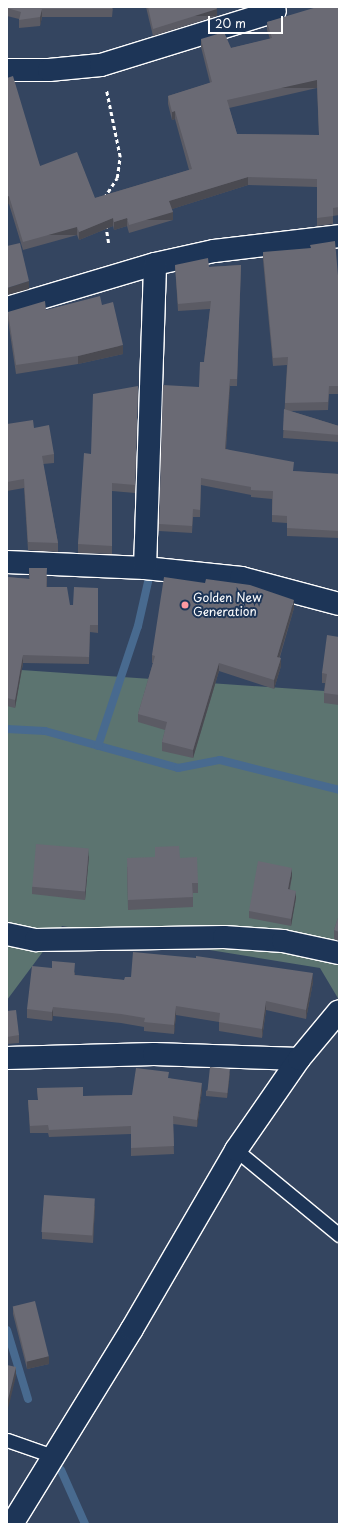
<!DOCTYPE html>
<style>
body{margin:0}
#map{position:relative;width:346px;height:1531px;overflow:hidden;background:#344560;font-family:"Playpen Sans",sans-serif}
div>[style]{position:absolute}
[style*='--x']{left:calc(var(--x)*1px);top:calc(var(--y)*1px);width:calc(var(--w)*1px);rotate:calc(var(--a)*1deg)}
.green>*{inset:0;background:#5c7470}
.stream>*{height:8px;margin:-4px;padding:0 4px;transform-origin:4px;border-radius:4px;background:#486a8f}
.path>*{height:2.5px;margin-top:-1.25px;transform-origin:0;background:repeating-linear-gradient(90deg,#fff 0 4px,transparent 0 7px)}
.roads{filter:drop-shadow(1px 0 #fff) drop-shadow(-1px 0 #fff) drop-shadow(0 1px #fff) drop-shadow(0 -1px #fff)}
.lane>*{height:13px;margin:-6.5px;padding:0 6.5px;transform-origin:6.5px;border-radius:6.5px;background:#1d3557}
.street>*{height:22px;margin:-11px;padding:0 11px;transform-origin:11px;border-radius:11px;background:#1d3557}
.wall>*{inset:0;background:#5b5b64}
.shaded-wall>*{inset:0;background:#4a4a51;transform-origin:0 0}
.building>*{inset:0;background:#6a6a74;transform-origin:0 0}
.dots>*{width:11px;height:11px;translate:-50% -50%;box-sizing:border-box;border:2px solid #1d3557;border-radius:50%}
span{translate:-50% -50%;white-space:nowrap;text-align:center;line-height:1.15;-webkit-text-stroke:4px #1d3557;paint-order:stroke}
.poi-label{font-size:12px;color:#fff}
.left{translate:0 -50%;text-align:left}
.frame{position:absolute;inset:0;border:8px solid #fff;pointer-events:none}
.scale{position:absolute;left:208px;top:16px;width:75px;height:18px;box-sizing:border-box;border:2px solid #fff;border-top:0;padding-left:5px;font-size:12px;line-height:14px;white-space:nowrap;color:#fff;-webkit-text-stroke:3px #1d3557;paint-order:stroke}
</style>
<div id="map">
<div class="green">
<i style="clip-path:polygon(7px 669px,339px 692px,339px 1000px,320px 968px,62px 926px,7px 1000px)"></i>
</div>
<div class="stream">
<i style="--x:7;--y:729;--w:38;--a:3"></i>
<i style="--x:45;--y:731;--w:138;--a:15.5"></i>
<i style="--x:178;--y:768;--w:43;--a:-10.8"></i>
<i style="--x:220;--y:760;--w:123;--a:14.1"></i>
<i style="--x:98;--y:746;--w:126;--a:-71.6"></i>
<i style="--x:138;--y:626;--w:58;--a:-77.2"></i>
<i style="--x:7;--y:1330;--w:72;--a:73.1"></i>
<i style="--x:61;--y:1470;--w:59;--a:66"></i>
</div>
<div class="path">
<i style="--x:104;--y:198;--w:24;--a:-57"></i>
<i style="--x:117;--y:178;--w:21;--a:-82"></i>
<i style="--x:120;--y:157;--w:69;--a:-101.6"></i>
<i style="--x:106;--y:225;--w:18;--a:81"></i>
</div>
<div class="roads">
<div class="lane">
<i style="--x:236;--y:1150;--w:134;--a:39.5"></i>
<i style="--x:7;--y:1440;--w:49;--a:19.2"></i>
</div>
<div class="street">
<i style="--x:7;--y:70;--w:42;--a:0"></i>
<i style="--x:49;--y:70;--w:52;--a:-5.5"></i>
<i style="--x:101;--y:65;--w:182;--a:-17.2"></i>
<i style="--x:7;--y:308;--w:154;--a:-16.6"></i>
<i style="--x:155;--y:264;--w:60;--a:-12.4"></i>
<i style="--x:214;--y:251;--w:126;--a:-6.8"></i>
<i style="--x:7;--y:562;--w:138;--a:2.5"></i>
<i style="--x:145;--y:568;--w:97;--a:5.9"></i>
<i style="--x:241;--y:578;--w:101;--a:14.9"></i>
<i style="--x:145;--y:568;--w:304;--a:-88.1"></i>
<i style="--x:7;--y:934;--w:30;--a:12"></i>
<i style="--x:36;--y:940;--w:188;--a:-0.9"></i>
<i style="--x:224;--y:937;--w:59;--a:3.9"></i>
<i style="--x:283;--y:941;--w:57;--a:12.1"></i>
<i style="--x:7;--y:1058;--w:147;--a:-1.6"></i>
<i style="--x:154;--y:1054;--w:145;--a:2"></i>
<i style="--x:12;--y:1524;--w:229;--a:-58.4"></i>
<i style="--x:132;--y:1329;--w:207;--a:-59.8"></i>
<i style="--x:236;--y:1150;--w:111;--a:-55.3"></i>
<i style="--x:299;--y:1059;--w:62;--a:-50.2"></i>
</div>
</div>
<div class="wall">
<i style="clip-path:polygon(7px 7px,113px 7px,112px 17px,42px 17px,40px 26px,19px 28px,19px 19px,7px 16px)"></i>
<i style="clip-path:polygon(146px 7px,216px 7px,217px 16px,153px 36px)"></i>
<i style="clip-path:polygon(evenodd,339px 7px,339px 215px,333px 216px,333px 224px,317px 226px,317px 187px,248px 185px,172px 209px,173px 220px,129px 233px,127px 226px,114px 230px,113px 226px,79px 240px,77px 235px,23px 250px,9px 204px,7px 78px,40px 166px,95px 198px,189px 170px,175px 119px,172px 120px,168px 104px,168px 96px,210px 83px,201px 47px,201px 39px,231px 48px,270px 39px,267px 30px,267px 22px,339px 7px,317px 88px,319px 135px,237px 134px,229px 108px,317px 88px)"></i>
<i style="clip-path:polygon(263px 252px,339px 347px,339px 394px,329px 394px,328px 410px,290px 411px,339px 426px,339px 442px,283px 438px,287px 365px,273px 366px,263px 260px)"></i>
<i style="clip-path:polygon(175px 265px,209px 267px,241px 265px,237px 386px,230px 386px,226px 449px,293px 471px,339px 474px,339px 538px,287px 536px,287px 523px,272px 522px,272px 499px,251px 497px,251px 495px,201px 485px,200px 517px,193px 517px,192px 533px,159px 531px,159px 524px,199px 387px,204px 362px,210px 309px,178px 311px)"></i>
<i style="clip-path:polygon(102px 305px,123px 354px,78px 364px,16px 374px,8px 320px,8px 312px,46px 310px)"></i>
<i style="clip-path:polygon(138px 386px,135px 493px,112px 491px,112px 554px,78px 553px,78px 544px,91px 454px)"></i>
<i style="clip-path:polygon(7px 424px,34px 428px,54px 454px,54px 463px,43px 464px,58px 543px,58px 552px,28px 550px,24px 488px,7px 491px)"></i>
<i style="clip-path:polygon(339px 546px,339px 566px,338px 566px)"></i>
<i style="clip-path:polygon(29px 568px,47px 576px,47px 587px,70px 605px,73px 605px,98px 588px,98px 633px,90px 632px,89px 664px,23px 663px,15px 708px,7px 706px,7px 577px,29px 579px)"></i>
<i style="clip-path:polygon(294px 608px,280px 657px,281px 666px,274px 689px,219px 671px,193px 758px,162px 751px,162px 742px,165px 730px,138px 722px,138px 714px,153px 663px,152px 663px,152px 655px)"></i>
<i style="clip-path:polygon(339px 637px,339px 705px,324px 703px,324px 693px,325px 683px,322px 683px,322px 673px)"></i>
<i style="clip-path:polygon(89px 856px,85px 900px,32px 894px,32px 887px)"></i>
<i style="clip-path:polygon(180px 858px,198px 883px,198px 893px,193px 893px,193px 907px,128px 910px,127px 867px)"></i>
<i style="clip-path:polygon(292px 876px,290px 889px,296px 898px,291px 926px,249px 918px,249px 911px)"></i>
<i style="clip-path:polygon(339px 915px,339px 941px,334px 939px,334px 930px)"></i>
<i style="clip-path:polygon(75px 972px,75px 975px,124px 980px,313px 982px,306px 1019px,266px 1010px,262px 1038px,219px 1031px,219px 1022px,176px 1015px,174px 1034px,144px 1031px,144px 1027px,121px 1023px,53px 1016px,52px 1021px,27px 1018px,27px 1009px)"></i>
<i style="clip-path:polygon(7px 1011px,19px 1035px,19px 1043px,7px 1044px)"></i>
<i style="clip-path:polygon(230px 1073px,227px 1098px,206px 1096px,206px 1091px)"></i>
<i style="clip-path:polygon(169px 1078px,202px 1090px,197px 1127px,173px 1124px,174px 1154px,131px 1156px,131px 1134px,49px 1137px,48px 1133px,30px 1133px,28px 1100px,38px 1100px,37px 1088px,83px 1096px,132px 1095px)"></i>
<i style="clip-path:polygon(95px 1206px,93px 1243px,42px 1239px,42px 1232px)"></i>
<i style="clip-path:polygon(13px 1307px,49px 1364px,27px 1369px,13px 1314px)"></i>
</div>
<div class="shaded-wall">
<i style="clip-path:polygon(42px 9px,42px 17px,40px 26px,40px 17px)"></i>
<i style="left:217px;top:9px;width:7px;height:67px;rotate:90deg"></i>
<i style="left:317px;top:80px;width:8px;height:92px;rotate:90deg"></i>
<i style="clip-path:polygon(175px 111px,175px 119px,172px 120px,172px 112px)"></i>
<i style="clip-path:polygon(248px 177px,248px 185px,169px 210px,169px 201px)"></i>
<i style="clip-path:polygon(9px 196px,9px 204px,7px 205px,7px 197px)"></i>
<i style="left:173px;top:212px;width:8px;height:46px;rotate:90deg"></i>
<i style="clip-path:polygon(113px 218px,113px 226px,79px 240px,79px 232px)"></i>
<i style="clip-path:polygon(127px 218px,127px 226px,114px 230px,114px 222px)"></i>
<i style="left:77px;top:227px;width:8px;height:56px;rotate:90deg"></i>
<i style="clip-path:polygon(29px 281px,29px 289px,7px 295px,7px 288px)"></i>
<i style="clip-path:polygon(123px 345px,123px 354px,78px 364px,78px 356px)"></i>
<i style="clip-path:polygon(230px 379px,230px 386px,225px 456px,225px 449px)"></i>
<i style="clip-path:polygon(294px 600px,294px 608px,277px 665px,277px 657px)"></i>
<i style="clip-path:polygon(23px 655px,23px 663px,15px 708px,15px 700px)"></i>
<i style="clip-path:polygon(281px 658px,281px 666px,274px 689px,274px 680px)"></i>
<i style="clip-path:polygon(219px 663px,219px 671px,193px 758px,193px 750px)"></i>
<i style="clip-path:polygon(89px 849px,89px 856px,85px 900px,85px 892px)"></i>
<i style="clip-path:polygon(292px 868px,292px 876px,288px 896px,288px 889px)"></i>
<i style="clip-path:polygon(296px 891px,296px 898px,291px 926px,291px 919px)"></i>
<i style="clip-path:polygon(313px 973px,313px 982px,306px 1019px,306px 1010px)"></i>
<i style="clip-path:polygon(266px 1001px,266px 1010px,262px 1038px,262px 1029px)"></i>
<i style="clip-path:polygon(176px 1006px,176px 1015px,174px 1034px,174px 1025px)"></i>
<i style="clip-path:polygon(53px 1007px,53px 1016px,52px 1021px,52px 1012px)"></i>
<i style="clip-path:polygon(230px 1069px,230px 1073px,227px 1098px,227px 1094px)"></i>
<i style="clip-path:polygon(202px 1083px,202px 1090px,197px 1127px,197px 1120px)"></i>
<i style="clip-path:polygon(95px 1199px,95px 1206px,93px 1243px,93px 1235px)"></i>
<i style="clip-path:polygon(49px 1356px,49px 1364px,27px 1369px,27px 1361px)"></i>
<i style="clip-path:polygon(16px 1367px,16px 1376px,7px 1413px,7px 1404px)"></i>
</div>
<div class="building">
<i style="clip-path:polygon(7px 7px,112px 7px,112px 9px,42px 9px,40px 17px,19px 20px,21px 12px,7px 8px)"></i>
<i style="clip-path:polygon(148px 7px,216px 7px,217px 9px,153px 29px)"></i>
<i style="clip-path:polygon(evenodd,317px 7px,339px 7px,339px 207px,333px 208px,333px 216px,317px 218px,317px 179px,248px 177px,169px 201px,173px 212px,129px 225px,127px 218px,114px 222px,113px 218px,79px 232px,77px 227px,23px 242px,9px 196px,7px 197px,7px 78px,13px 76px,40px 166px,77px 152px,95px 198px,192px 169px,175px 111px,172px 112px,168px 96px,212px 82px,201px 39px,224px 32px,231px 48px,272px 38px,267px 22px,317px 7px,317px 80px,319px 135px,237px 134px,227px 100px,317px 80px)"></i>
<i style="clip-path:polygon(335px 241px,339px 287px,338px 347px,339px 347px,339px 386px,329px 386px,328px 402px,285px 403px,288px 357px,273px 358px,263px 252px,311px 248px,310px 245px)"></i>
<i style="clip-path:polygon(20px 243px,29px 281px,7px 288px,7px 246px)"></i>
<i style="clip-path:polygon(208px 258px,209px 267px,241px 265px,237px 379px,230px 379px,225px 449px,294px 462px,293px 471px,339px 474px,339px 531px,287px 528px,287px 516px,272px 515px,273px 491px,251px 490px,251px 487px,201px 478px,200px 510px,193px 509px,192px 526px,159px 524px,163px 385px,199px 387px,200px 362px,204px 362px,211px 301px,178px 304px,175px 265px)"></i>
<i style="clip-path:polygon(100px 296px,102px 305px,113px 302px,123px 345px,78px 356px,16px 365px,8px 312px,45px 301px,46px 310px)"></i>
<i style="clip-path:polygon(138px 386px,135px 485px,112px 483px,112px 546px,78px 544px,84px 453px,91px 454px,93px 394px)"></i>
<i style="clip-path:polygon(284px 409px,339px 426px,339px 435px,283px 430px)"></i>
<i style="clip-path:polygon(33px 420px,34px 428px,49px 425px,54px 454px,42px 456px,58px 543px,28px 542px,24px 479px,7px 482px,7px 424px)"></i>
<i style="clip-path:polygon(339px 546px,339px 559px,338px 559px)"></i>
<i style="clip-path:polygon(29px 568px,47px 568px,46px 587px,67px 587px,70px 605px,73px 605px,74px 587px,98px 588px,98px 625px,90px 625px,89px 657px,23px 655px,15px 700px,7px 698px,7px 577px,30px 579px)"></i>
<i style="clip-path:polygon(164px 577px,205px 583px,206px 579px,250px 585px,294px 600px,277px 657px,281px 658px,274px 680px,219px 663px,193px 750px,162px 742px,167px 722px,138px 714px,155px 656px,152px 655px)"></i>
<i style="clip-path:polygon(327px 635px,339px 637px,339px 695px,324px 693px,327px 674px,322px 673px)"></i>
<i style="left:36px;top:844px;width:53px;height:43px;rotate:5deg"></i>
<i style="clip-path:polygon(179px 846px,180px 858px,197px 857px,198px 883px,192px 883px,193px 897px,128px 900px,127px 858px,155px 857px,155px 847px)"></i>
<i style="clip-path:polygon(258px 861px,292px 868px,288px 889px,296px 891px,291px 919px,249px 911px)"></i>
<i style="clip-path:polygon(339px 915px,339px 932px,334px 930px)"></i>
<i style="clip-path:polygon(133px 952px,196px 958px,196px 956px,313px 973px,306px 1010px,266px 1001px,262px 1029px,219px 1022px,220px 1013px,176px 1006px,174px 1025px,144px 1022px,145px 1018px,121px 1014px,53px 1007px,52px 1012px,27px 1009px,32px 966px,52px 968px,52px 961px,75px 963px,74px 975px,124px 980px,125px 977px,131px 977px)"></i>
<i style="clip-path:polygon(16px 1010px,19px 1035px,7px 1037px,7px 1011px)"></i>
<i style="left:210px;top:1067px;width:20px;height:24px;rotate:6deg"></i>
<i style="clip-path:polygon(136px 1068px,169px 1072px,168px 1078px,202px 1083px,197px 1120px,173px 1116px,174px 1146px,131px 1148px,131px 1126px,49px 1130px,48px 1125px,30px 1126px,28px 1100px,38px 1100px,37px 1088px,83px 1087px,83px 1096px,132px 1095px)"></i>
<i style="left:44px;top:1195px;width:51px;height:37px;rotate:4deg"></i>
<i style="left:35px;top:1301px;width:57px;height:23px;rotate:76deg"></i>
<i style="clip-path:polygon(7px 1365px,16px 1367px,7px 1404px)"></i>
</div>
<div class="dots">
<i style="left:185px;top:605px;background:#ff9aa2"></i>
</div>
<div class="poi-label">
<span class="left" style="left:193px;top:605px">Golden New<br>Generation</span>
</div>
<div class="frame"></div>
<div class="scale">20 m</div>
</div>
